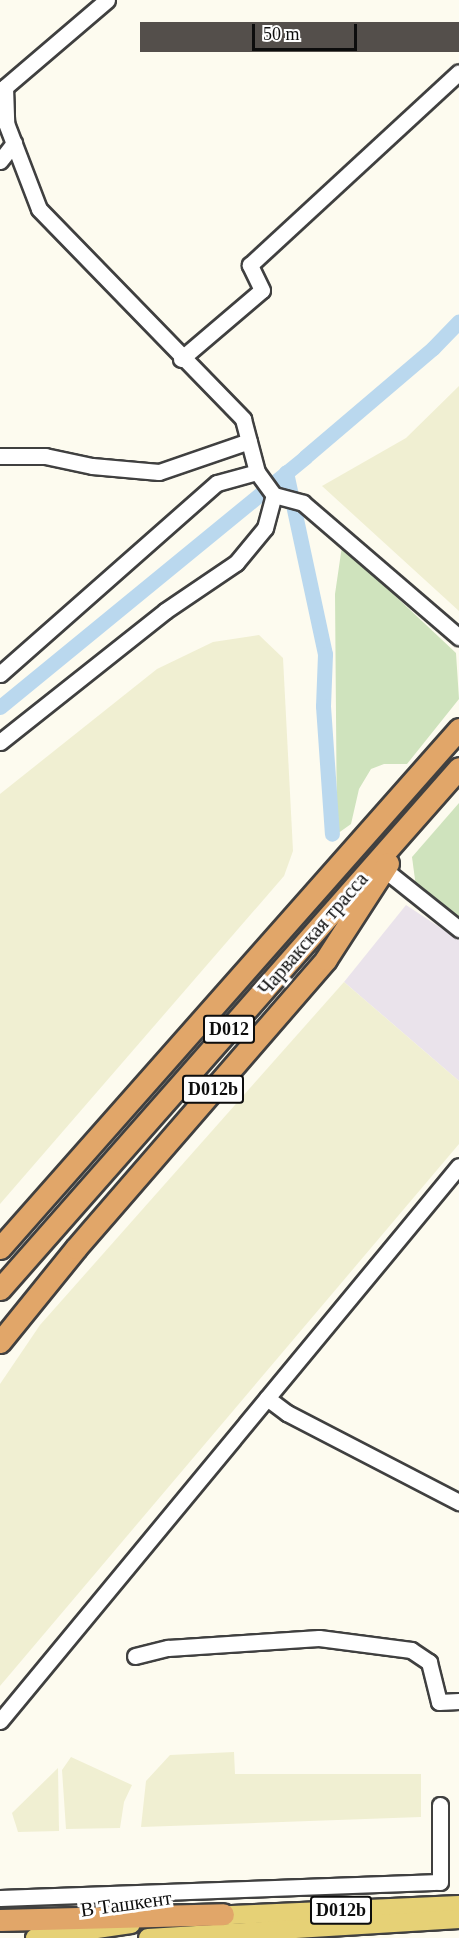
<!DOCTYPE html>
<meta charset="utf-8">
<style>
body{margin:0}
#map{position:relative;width:459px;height:1938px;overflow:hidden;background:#fdfbef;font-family:"Times New Roman",serif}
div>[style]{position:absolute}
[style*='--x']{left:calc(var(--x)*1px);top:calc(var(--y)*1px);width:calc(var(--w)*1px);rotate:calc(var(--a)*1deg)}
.industrial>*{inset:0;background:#eae3eb}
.farmland>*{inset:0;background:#f0efd2}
.green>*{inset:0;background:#cfe3bd}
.canal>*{height:15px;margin:-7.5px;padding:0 7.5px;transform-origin:7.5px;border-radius:7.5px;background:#bad8ee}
.building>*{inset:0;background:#544f4b;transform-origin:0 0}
.roads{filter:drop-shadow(2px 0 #404040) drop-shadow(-2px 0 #404040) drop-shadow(0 2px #404040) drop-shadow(0 -2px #404040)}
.minor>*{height:15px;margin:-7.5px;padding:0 7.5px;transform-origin:7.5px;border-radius:7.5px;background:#fff}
.major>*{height:18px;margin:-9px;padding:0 9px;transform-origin:9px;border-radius:9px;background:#e6d176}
.highway>*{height:21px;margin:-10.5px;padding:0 10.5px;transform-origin:10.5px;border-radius:10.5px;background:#e1a669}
span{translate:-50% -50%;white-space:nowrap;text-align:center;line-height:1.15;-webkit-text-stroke:6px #fff;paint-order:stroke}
.shield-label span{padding:2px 4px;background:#fff;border:2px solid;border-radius:4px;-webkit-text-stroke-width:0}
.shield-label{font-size:18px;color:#0d0d0d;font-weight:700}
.street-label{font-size:20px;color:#0d0d0d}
.scale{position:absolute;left:252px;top:24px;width:105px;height:27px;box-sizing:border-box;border:3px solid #0d0d0d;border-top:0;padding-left:8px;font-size:18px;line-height:21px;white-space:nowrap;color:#0d0d0d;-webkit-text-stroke:4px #fff;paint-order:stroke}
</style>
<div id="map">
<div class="industrial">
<i style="clip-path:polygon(406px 905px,459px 940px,459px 1081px,344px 982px)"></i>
</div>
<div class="farmland">
<i style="clip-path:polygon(459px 386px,459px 611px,322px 486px,406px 438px)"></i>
<i style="clip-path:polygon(259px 635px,283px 658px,293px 851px,284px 876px,0 1204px,0 794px,157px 669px,213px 642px)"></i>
<i style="clip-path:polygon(344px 982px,459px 1081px,459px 1144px,0 1686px,0 1384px,40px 1325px)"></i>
<i style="clip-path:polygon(234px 1752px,235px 1774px,421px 1774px,421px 1817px,141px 1827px,146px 1781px,170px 1755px)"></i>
<i style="clip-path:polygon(71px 1757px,132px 1785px,124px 1802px,120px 1828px,66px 1829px,62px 1770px)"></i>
<i style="clip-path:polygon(58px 1768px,59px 1831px,18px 1832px,12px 1813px)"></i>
</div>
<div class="green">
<i style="clip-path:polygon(342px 546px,456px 653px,459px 699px,407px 764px,384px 764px,371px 769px,359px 789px,351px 824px,337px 834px,335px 594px)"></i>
<i style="clip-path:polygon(459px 803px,459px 924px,416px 887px,412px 857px)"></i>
</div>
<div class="canal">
<i style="--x:286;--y:472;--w:186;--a:77.9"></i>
<i style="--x:325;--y:654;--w:52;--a:92.2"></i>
<i style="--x:323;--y:706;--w:128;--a:86"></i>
<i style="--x:0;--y:707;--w:394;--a:-39.3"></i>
<i style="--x:305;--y:457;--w:168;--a:-40.4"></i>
<i style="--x:433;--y:348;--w:37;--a:-46"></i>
</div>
<div class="building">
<i style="left:459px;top:22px;width:30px;height:319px;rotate:90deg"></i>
</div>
<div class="roads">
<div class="minor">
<i style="--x:107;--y:0;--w:134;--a:139.5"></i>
<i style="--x:5;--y:87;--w:36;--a:88"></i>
<i style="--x:6;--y:123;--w:92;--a:69"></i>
<i style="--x:39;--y:209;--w:293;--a:45.8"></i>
<i style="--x:243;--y:419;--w:55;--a:75.2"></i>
<i style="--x:257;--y:472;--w:29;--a:54"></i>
<i style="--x:274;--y:495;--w:30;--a:15"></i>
<i style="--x:303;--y:503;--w:206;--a:40.7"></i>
<i style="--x:0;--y:161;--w:23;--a:-52"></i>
<i style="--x:181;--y:359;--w:106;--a:-40.4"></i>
<i style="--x:262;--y:290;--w:28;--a:-116"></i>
<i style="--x:250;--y:265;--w:284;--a:-42.7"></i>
<i style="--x:0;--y:456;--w:45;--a:0"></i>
<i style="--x:45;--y:456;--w:48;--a:12"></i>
<i style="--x:92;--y:466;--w:67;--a:5.1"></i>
<i style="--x:159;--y:472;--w:95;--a:-19"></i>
<i style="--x:0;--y:674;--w:289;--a:-41.4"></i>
<i style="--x:217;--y:483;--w:41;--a:-15.4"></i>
<i style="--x:0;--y:742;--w:211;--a:-38.4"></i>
<i style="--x:165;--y:611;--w:86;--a:-34.1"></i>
<i style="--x:236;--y:563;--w:45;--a:-50.4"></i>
<i style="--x:265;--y:528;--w:34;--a:-75"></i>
<i style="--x:385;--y:870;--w:95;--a:38.6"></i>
<i style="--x:267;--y:1398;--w:25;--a:37"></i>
<i style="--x:287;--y:1413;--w:194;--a:27.4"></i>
<i style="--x:135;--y:1656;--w:34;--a:-14"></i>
<i style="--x:168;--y:1648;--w:151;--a:-3.8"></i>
<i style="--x:319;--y:1638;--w:93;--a:7.4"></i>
<i style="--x:411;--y:1650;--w:22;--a:34"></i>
<i style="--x:429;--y:1662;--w:41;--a:76"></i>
<i style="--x:439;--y:1702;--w:20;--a:-3"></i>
<i style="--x:0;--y:1721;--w:720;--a:-50.41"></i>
<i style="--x:0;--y:1898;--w:440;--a:-2.1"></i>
<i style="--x:440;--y:1882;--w:77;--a:-90"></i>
</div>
<div class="major">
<i style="--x:209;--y:1916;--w:250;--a:-2.5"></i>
<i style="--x:35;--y:1938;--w:97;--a:-8.3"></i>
<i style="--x:148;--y:1938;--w:312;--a:-3.5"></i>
</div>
<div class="highway">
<i style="--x:0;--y:1248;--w:693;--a:-48.51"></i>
<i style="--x:0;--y:1289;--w:694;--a:-48.62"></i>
<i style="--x:0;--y:1342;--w:121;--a:-51"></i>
<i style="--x:76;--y:1248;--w:382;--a:-49.1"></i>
<i style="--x:326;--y:959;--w:114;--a:-57.1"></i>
<i style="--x:0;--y:1920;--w:223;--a:-1.5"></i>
</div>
</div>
<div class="shield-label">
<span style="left:229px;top:1029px">D012</span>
<span style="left:213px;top:1089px">D012b</span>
<span style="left:341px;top:1910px">D012b</span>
</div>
<div class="street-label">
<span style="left:313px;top:934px;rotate:-49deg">Чарвакская трасса</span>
<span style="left:126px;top:1904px;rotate:-8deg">В Ташкент</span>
</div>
<div class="scale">50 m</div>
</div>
